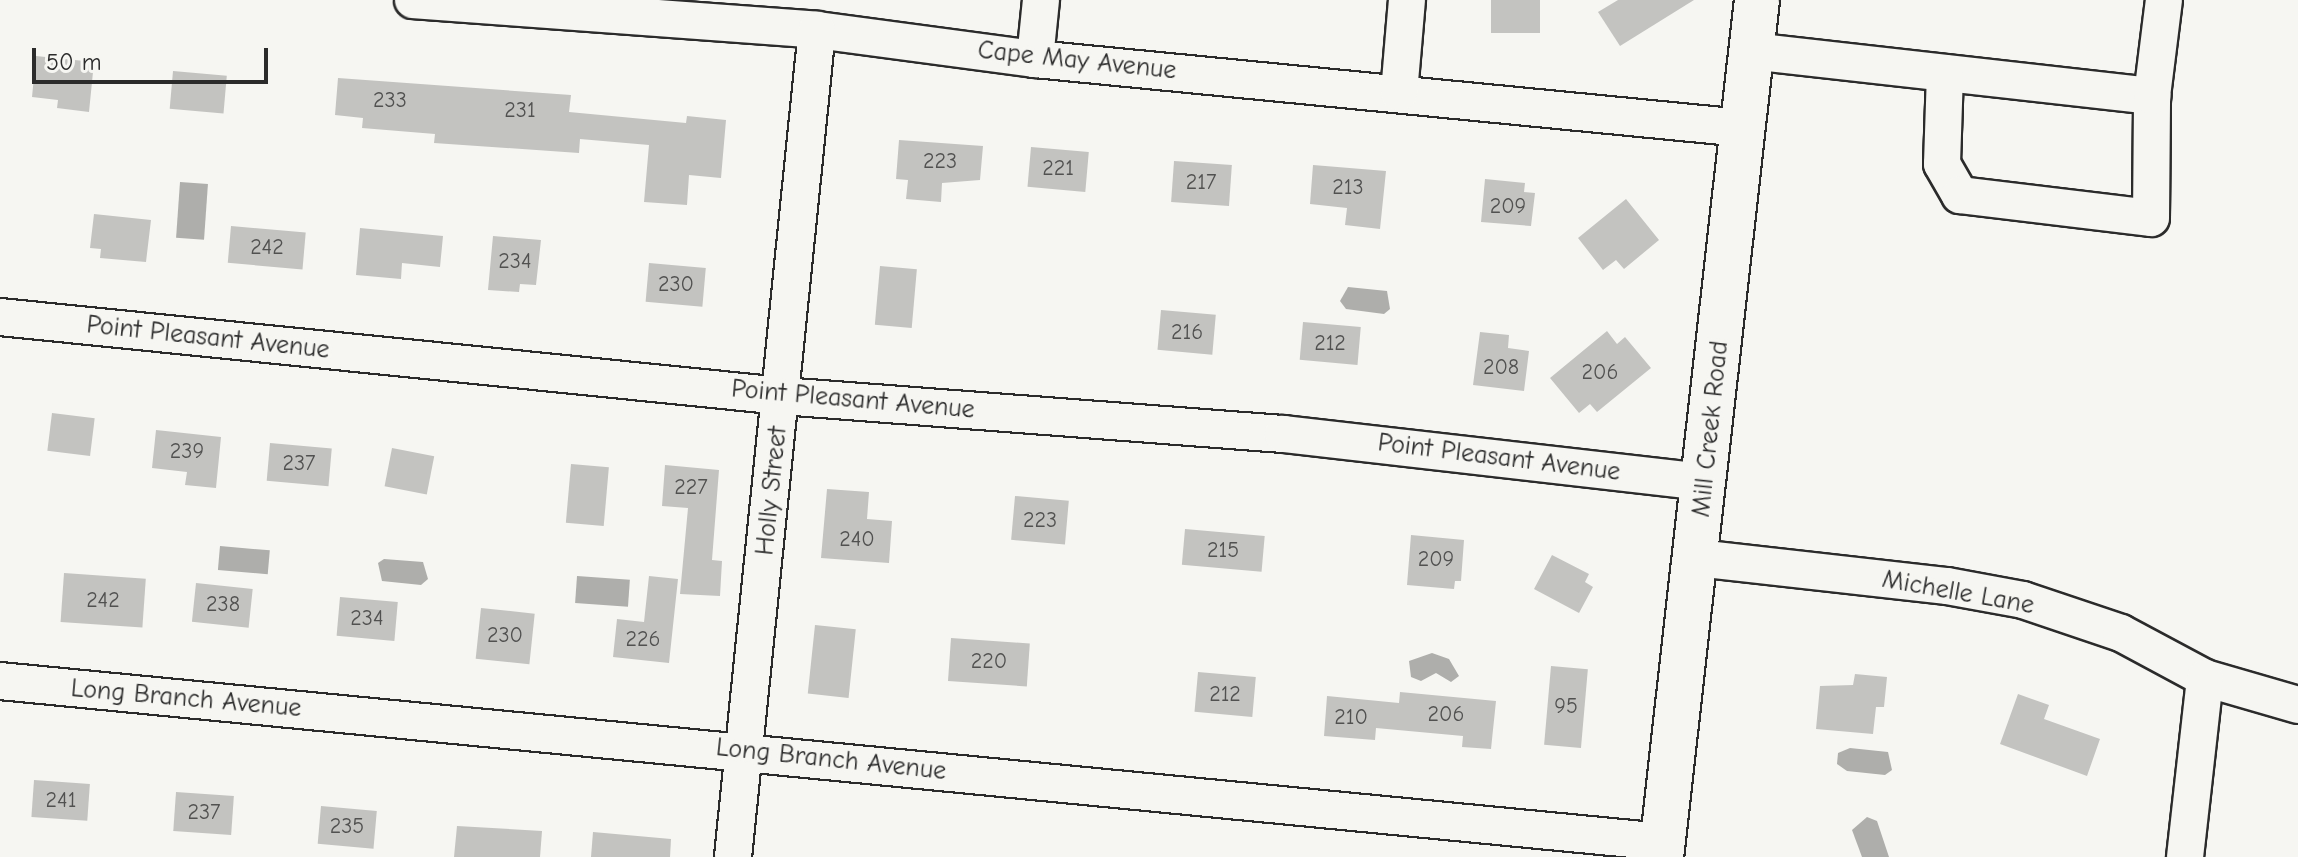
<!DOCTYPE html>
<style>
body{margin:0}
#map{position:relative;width:2298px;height:857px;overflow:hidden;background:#f6f6f2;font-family:"Comic Neue",sans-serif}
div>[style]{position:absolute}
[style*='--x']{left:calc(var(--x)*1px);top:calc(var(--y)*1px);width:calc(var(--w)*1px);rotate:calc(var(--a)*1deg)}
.water>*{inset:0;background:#aeaeab;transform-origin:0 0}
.building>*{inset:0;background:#c3c3c0;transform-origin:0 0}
.roads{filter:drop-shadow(2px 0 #2b2b2b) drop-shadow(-2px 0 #2b2b2b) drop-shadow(0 2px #2b2b2b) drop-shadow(0 -2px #2b2b2b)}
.minor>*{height:36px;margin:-18px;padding:0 18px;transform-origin:18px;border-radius:18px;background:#f6f6f2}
.tertiary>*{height:44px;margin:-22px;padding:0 22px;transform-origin:22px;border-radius:22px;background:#f6f6f2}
span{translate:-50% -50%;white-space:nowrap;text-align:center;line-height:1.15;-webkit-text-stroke:7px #f6f6f2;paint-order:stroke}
.number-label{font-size:22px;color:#515150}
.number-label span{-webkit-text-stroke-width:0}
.street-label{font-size:26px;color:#2b2b2b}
.scale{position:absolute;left:32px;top:48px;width:236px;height:36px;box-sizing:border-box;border:4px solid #2b2b2b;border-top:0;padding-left:10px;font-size:24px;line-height:28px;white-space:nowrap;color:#2b2b2b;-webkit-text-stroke:6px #f6f6f2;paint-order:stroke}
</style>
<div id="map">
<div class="water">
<i style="left:180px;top:182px;width:28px;height:56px;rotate:4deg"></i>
<i style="clip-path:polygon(1348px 287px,1387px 291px,1390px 309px,1384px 314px,1346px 309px,1340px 301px)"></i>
<i style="left:220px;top:546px;width:50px;height:24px;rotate:5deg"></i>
<i style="clip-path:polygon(384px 559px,423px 562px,428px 579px,421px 585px,382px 581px,378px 563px)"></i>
<i style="left:577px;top:576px;width:53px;height:27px;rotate:4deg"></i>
<i style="clip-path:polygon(1432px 653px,1449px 659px,1459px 676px,1451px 682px,1436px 673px,1421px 681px,1411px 677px,1409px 661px)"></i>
<i style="clip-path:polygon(1850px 748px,1888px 752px,1892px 770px,1885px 775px,1847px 771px,1837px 764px,1838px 753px)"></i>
<i style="clip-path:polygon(1867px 817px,1877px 821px,1889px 857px,1862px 857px,1852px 830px)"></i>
</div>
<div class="building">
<i style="left:1491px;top:0;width:49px;height:33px"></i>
<i style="clip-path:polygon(1618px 0,1694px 0,1620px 46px,1598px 12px)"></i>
<i style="clip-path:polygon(36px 56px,94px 62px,89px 112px,57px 108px,58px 100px,32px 97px)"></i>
<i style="left:173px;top:71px;width:54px;height:38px;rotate:5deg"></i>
<i style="clip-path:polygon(338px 78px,571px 95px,569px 112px,686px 123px,687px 116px,726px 120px,721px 178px,689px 175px,687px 205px,644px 202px,649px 145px,580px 139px,579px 153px,434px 143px,435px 134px,362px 128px,363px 118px,335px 115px)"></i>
<i style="clip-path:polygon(899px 140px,983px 146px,980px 180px,942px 183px,941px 202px,906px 199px,908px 180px,896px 179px)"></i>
<i style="left:1031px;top:147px;width:58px;height:40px;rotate:5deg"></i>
<i style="left:1174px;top:161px;width:58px;height:41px;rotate:4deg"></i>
<i style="clip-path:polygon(1313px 165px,1386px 171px,1380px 229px,1345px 225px,1347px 208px,1310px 204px)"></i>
<i style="clip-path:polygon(1485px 179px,1525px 183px,1524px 192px,1535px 193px,1531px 226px,1481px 222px)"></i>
<i style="clip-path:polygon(1626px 199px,1659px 240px,1624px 269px,1616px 260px,1603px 270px,1578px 238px)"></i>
<i style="clip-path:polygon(94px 214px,151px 220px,146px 262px,100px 258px,101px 249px,90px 248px)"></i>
<i style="left:231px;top:226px;width:75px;height:37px;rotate:5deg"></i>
<i style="clip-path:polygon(360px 228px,443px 236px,440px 267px,402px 263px,401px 279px,356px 275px)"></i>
<i style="clip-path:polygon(493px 236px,541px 240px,536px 285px,520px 284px,519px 292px,488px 290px)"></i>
<i style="left:649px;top:263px;width:57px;height:39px;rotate:5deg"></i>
<i style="left:880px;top:266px;width:37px;height:59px;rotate:5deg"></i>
<i style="left:1161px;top:310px;width:55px;height:40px;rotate:5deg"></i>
<i style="left:1303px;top:322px;width:58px;height:38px;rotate:5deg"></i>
<i style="clip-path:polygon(1607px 331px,1617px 344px,1625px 337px,1651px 368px,1597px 412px,1590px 404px,1579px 413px,1550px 378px)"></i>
<i style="clip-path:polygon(1480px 332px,1509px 335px,1508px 348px,1529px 351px,1524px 391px,1473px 385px)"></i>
<i style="left:52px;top:413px;width:43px;height:38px;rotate:7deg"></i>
<i style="clip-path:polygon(156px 430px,221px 437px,216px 488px,185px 485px,187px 472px,152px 468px)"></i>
<i style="left:270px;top:443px;width:62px;height:38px;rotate:5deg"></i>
<i style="left:392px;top:448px;width:43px;height:39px;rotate:11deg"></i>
<i style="left:571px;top:464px;width:38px;height:59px;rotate:5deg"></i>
<i style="clip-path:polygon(665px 465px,719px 470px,712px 560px,722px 561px,720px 596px,680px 594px,688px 508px,662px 506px)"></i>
<i style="clip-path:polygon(827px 489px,869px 492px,867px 519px,892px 521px,889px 563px,821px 558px)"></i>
<i style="left:1015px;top:496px;width:54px;height:44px;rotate:5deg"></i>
<i style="left:1185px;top:529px;width:80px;height:36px;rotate:5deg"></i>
<i style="clip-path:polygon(1411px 535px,1464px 540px,1461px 581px,1455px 581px,1454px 589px,1407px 585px)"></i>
<i style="clip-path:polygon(1552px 555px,1589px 574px,1585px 582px,1593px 587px,1579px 613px,1534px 589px)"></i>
<i style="left:64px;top:573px;width:82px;height:49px;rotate:4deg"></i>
<i style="clip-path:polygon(649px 576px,678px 579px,669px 663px,613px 657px,617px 619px,644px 622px)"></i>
<i style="left:196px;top:583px;width:57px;height:39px;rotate:6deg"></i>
<i style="left:340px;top:597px;width:58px;height:39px;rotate:5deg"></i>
<i style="left:481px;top:608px;width:54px;height:51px;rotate:6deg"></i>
<i style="left:815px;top:625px;width:41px;height:69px;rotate:6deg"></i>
<i style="left:951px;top:638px;width:79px;height:43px;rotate:4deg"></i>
<i style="left:1551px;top:666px;width:37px;height:79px;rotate:5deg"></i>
<i style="left:1198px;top:672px;width:58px;height:40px;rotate:5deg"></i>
<i style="clip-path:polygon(1855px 674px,1887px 677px,1884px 707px,1876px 707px,1873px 734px,1816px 729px,1820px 686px,1853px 685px)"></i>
<i style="clip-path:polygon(1400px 692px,1496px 701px,1491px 749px,1462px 747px,1463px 736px,1376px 728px,1375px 740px,1324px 736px,1327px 696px,1399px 703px)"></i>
<i style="clip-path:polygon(2018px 694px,2049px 705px,2044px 719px,2100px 739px,2087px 776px,2000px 744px)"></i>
<i style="left:34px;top:780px;width:56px;height:37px;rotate:4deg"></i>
<i style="left:176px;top:792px;width:58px;height:39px;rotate:4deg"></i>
<i style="left:321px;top:806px;width:56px;height:38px;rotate:5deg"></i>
<i style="clip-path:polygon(457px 826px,542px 831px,540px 857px,454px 857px)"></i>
<i style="clip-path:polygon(593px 832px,671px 839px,670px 857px,591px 857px)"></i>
</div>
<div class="roads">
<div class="minor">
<i style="--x:413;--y:0;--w:405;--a:4.2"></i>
<i style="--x:817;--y:30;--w:220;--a:7.6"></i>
<i style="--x:1035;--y:59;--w:710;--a:5.57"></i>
<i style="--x:1751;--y:51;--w:404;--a:6.4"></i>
<i style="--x:1035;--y:59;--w:59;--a:-84.2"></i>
<i style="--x:1945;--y:73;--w:91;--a:91.9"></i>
<i style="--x:1942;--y:164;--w:36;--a:60"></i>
<i style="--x:1960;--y:195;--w:192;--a:6.9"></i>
<i style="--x:2151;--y:218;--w:122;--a:-89.5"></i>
<i style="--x:2152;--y:96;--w:97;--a:-82.9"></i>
<i style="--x:1399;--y:93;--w:93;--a:-85.1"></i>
<i style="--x:0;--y:317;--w:786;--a:5.77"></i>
<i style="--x:782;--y:396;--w:502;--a:4.34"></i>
<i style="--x:1283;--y:434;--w:426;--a:6.5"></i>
<i style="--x:1697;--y:558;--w:252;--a:6.4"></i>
<i style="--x:1947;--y:586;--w:77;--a:10.4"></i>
<i style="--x:2023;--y:600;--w:103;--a:18.6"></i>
<i style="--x:2121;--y:633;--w:95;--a:28.2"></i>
<i style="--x:2205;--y:678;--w:97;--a:16.2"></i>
<i style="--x:0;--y:681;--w:1671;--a:5.53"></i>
<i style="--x:733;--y:857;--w:831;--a:-84.2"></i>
<i style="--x:2185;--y:857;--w:180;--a:-83.6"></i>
</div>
<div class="tertiary">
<i style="--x:1661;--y:857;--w:862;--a:-83.61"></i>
</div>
</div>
<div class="number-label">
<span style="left:390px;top:101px">233</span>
<span style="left:520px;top:111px">231</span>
<span style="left:940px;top:162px">223</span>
<span style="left:1058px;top:169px">221</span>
<span style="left:1201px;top:183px">217</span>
<span style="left:1348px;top:188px">213</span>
<span style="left:1508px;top:207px">209</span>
<span style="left:267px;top:248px">242</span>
<span style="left:515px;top:262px">234</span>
<span style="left:676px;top:285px">230</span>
<span style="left:1187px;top:333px">216</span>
<span style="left:1330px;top:344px">212</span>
<span style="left:1501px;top:368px">208</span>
<span style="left:1600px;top:373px">206</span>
<span style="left:187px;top:452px">239</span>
<span style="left:299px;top:464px">237</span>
<span style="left:691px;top:488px">227</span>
<span style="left:1040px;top:521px">223</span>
<span style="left:857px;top:540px">240</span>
<span style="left:1223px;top:551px">215</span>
<span style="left:1436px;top:560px">209</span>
<span style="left:103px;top:601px">242</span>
<span style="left:223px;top:605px">238</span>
<span style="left:367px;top:619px">234</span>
<span style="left:505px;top:636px">230</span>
<span style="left:643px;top:640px">226</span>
<span style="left:989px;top:662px">220</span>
<span style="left:1225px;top:695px">212</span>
<span style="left:1566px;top:707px">95</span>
<span style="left:1446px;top:715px">206</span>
<span style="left:1351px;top:718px">210</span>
<span style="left:61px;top:801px">241</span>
<span style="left:204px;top:813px">237</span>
<span style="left:347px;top:827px">235</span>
</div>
<div class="street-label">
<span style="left:1077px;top:61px;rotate:6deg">Cape May Avenue</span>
<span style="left:208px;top:338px;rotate:6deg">Point Pleasant Avenue</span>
<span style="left:853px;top:400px;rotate:5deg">Point Pleasant Avenue</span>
<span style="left:1711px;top:429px;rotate:-84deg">Mill Creek Road</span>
<span style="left:1499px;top:458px;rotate:7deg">Point Pleasant Avenue</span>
<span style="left:772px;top:491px;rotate:-84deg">Holly Street</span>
<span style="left:1958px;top:593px;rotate:10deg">Michelle Lane</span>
<span style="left:186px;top:699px;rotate:5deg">Long Branch Avenue</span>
<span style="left:831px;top:760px;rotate:6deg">Long Branch Avenue</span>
</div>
<div class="scale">50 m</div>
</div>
